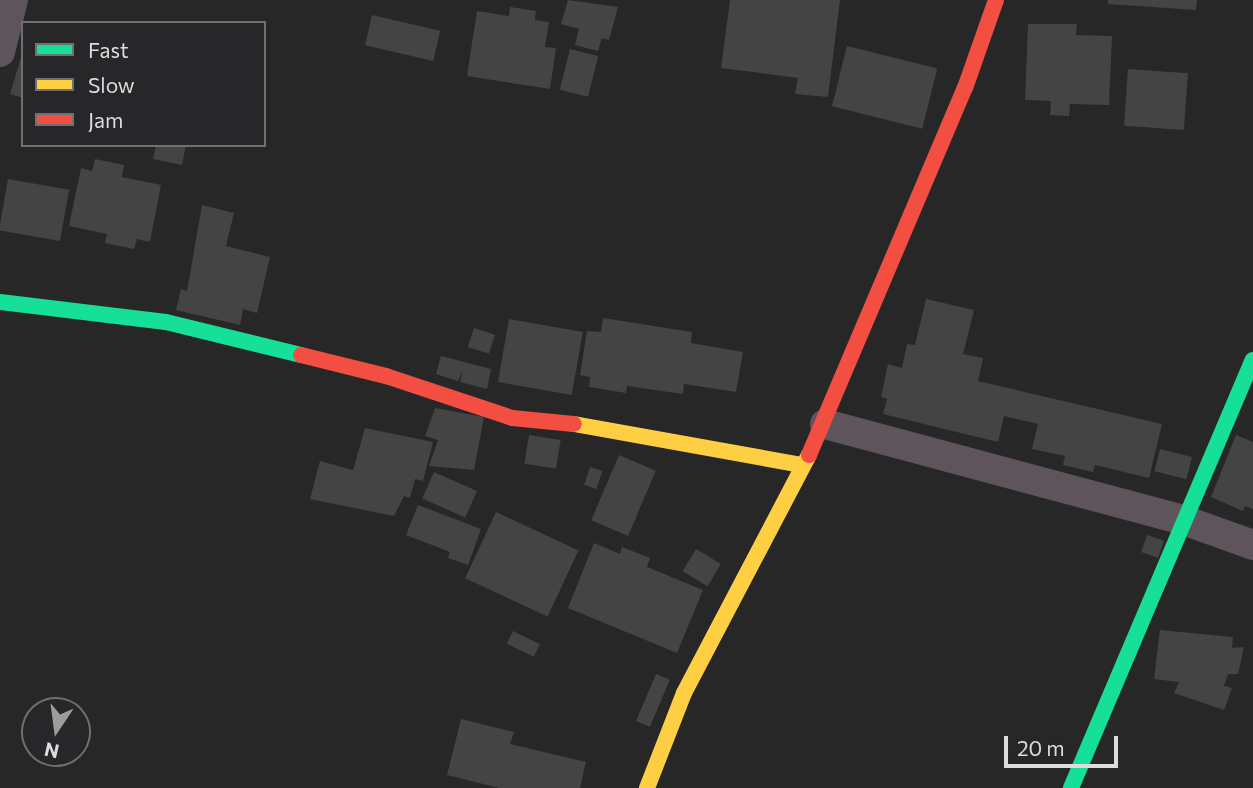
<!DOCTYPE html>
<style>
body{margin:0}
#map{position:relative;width:1253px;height:788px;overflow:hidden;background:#272728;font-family:Commissioner,sans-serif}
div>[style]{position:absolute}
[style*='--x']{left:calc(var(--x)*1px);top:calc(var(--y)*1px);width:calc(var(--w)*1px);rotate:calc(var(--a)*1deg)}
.building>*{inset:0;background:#444445;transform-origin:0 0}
.street>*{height:30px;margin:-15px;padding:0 15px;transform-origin:15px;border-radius:15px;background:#5e545b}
.fast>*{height:16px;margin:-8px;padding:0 8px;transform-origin:8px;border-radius:8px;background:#16e098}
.slow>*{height:16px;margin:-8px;padding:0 8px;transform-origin:8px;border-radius:8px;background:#ffcf43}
.jam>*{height:16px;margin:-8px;padding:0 8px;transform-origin:8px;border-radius:8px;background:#f24e42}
span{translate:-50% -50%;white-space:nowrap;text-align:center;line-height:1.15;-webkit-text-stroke:6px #272629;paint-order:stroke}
.legend{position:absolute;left:21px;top:21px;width:245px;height:126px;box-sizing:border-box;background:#272629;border:2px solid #706f71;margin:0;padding:9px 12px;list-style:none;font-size:21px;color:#dedcde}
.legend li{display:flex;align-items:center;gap:14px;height:35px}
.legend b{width:35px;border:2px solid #706f71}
.north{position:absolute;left:21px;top:697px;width:70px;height:70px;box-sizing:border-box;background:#272629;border:2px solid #706f71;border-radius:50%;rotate:193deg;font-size:19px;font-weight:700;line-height:28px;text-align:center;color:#dedcde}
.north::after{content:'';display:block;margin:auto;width:24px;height:32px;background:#9e9d9e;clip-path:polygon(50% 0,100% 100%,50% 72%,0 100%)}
.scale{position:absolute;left:1004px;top:736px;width:114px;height:32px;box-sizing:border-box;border:4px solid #dedcde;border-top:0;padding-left:9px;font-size:21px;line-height:24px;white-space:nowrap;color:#dedcde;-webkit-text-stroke:5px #272629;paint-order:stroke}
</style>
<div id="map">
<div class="building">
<i style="clip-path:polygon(568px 0,618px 7px,609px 40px,602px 38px,598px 51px,575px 45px,579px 29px,561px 24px)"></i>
<i style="clip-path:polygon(730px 0,840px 0,828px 97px,795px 94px,798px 78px,721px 68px)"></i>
<i style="clip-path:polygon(1108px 0,1197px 0,1196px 10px,1108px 4px)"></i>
<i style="clip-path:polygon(510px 7px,536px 11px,535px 20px,549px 22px,545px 47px,556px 48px,550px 89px,467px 76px,477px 11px,509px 16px)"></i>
<i style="left:372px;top:15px;width:70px;height:31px;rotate:13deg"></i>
<i style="clip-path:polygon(1028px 24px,1077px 24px,1076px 35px,1112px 36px,1109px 105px,1070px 104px,1069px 116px,1050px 115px,1051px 101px,1025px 100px)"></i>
<i style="left:847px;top:46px;width:93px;height:62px;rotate:14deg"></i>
<i style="left:570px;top:49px;width:29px;height:42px;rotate:14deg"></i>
<i style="clip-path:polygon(22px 54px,23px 54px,23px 98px,10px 94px)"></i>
<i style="left:1128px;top:69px;width:60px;height:57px;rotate:4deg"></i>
<i style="clip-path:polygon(156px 145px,186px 145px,182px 165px,153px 159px)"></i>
<i style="clip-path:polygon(95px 159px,124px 165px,122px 177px,161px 185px,150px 242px,137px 239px,134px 249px,105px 243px,107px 234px,69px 226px,81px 168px,92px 171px)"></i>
<i style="left:8px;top:179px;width:62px;height:52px;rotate:10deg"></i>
<i style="clip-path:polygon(202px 205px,234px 213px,226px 246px,270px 257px,257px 313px,243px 309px,240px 325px,176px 310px,181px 289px,187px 291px)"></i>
<i style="clip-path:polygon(926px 299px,974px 310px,963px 354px,983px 358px,978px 381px,1162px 424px,1149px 478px,1095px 465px,1093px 472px,1063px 465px,1065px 456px,1032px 449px,1038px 424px,1004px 416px,998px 442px,883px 414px,887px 399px,881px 397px,888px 364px,902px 368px,907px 344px,915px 345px)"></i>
<i style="clip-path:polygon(603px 318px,692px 332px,691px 343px,743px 352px,736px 392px,684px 384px,683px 394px,627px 386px,626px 393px,589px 387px,590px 377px,580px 375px,587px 331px,601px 332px)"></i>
<i style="left:509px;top:319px;width:75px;height:64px;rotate:10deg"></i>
<i style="left:474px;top:328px;width:22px;height:20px;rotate:18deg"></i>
<i style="clip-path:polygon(441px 356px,491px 369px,487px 389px,460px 382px,463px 369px,458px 381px,436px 374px)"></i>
<i style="clip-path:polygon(435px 408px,484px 417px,474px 470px,429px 466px,438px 440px,425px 436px)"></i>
<i style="clip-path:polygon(365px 428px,433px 442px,423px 481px,415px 479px,410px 498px,404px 496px,394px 516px,310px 499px,320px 461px,353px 470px)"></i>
<i style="left:529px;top:435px;width:32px;height:29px;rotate:9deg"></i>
<i style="clip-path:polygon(1236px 435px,1253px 442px,1253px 509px,1245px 506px,1243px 511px,1211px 497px)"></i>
<i style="left:1160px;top:449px;width:33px;height:23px;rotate:14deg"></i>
<i style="left:619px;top:455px;width:40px;height:71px;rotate:23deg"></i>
<i style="left:590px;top:467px;width:13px;height:19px;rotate:18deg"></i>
<i style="left:434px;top:472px;width:47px;height:29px;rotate:24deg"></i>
<i style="clip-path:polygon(418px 505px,481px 529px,468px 565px,448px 558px,450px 552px,406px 535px)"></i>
<i style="left:496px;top:512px;width:91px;height:73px;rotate:25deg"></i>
<i style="left:1147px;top:535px;width:18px;height:18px;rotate:19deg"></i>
<i style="clip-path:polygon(594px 543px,620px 554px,622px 547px,650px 558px,647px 567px,703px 590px,677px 653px,568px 608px)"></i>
<i style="left:696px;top:549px;width:29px;height:26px;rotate:31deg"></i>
<i style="clip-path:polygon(1160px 630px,1233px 637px,1232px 648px,1244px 647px,1238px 674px,1228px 674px,1224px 686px,1232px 688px,1224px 710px,1174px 693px,1179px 682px,1154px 679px)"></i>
<i style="left:513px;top:631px;width:30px;height:14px;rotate:26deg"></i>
<i style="left:656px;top:674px;width:15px;height:51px;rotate:23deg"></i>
<i style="clip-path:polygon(461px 719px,514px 732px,510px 744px,586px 762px,580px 788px,499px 788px,447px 775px)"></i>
</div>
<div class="street">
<i style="--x:0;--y:52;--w:54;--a:-76"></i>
<i style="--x:825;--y:424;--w:374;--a:15"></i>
<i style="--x:1186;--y:521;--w:71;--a:19.7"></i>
</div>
<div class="fast">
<i style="--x:0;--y:302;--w:167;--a:6.9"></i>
<i style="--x:166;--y:322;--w:139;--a:13.7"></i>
<i style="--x:1071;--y:788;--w:465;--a:-67"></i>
</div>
<div class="slow">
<i style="--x:574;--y:424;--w:232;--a:10.2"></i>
<i style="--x:647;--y:788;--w:102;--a:-68.7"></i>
<i style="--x:684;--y:693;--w:269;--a:-62.3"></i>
</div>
<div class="jam">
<i style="--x:301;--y:355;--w:88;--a:13.9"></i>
<i style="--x:386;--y:376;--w:133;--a:18.4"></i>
<i style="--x:512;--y:418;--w:62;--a:5.5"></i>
<i style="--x:809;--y:455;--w:399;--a:-67"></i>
<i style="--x:965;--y:88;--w:93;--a:-70.6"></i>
</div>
<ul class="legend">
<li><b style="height:9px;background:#16e098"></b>Fast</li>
<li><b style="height:9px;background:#ffcf43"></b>Slow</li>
<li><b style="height:9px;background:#f24e42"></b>Jam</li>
</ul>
<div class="north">N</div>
<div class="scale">20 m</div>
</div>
